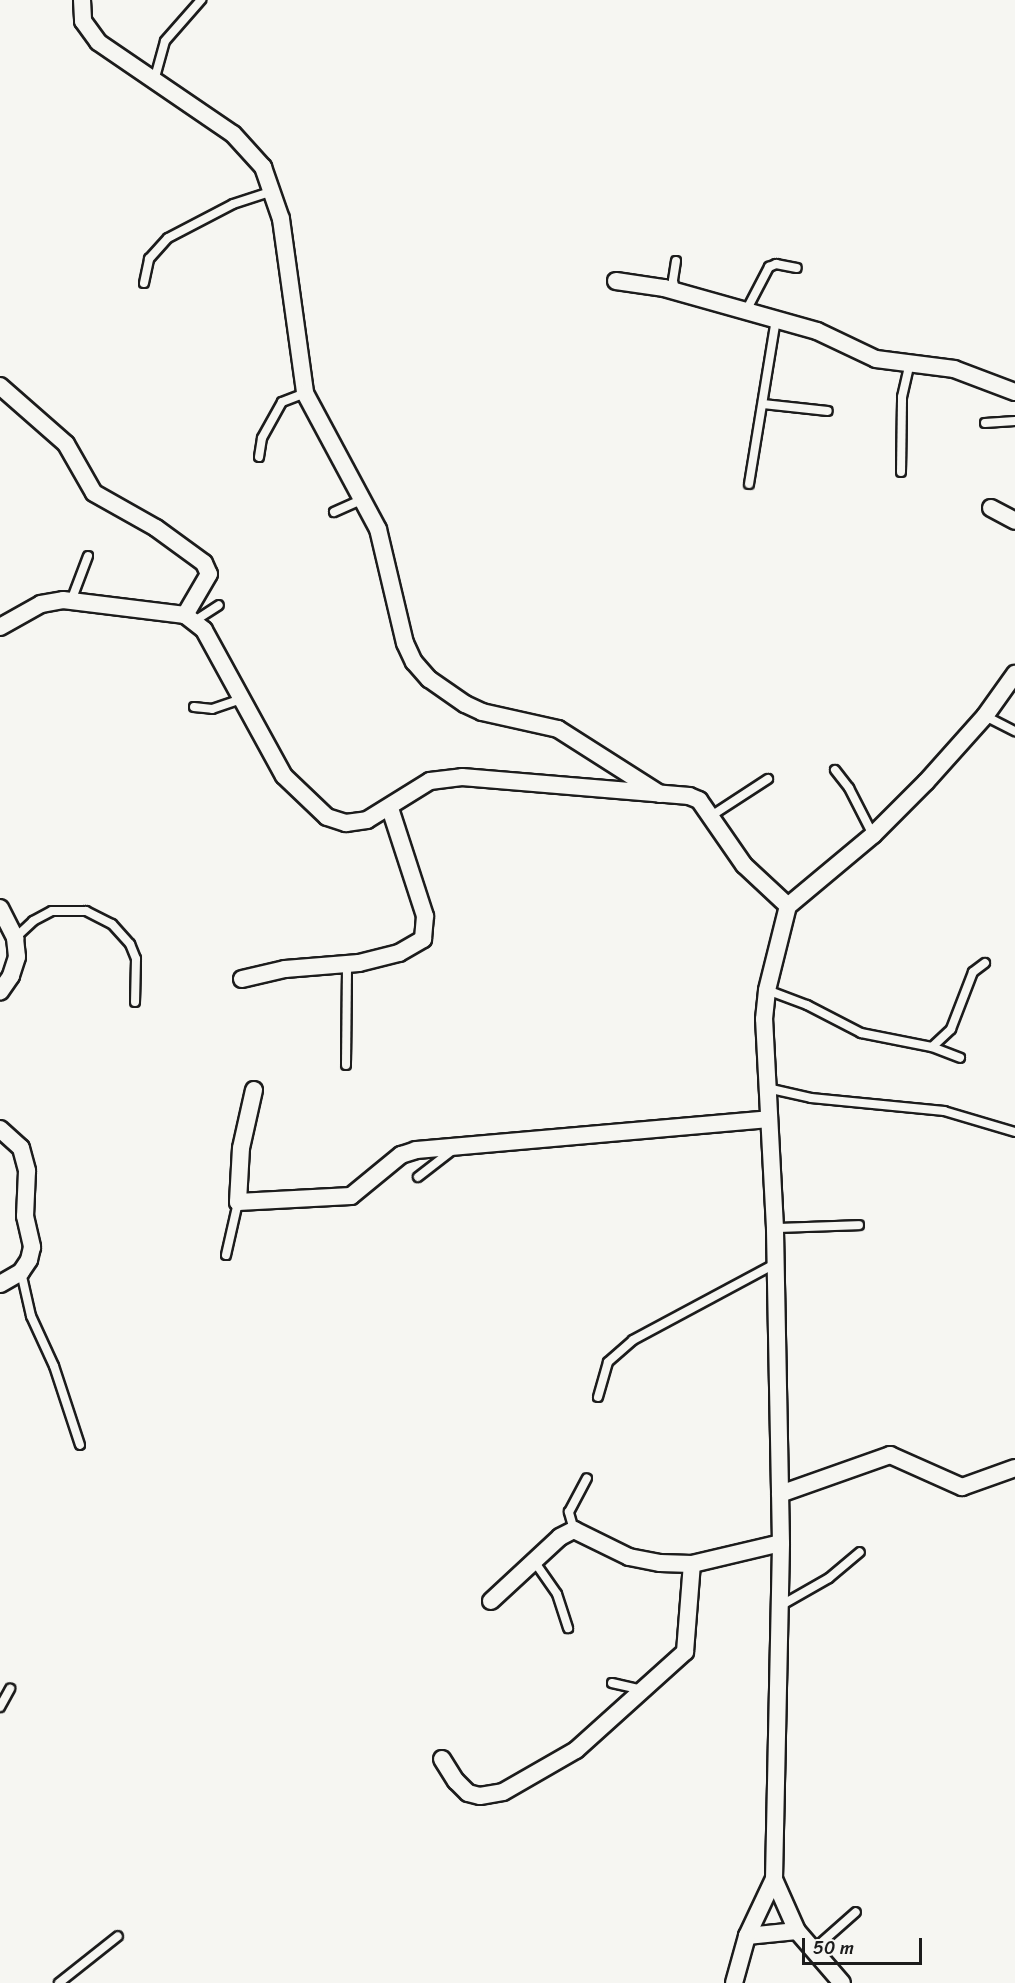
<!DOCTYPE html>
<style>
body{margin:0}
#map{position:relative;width:1015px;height:1983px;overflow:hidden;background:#f6f6f2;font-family:Sriracha,sans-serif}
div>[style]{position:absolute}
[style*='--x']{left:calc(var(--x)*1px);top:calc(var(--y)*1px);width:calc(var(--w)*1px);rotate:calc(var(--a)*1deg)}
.roads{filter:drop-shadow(2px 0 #1c1c1c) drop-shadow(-2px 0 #1c1c1c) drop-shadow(0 2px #1c1c1c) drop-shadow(0 -2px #1c1c1c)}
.service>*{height:8px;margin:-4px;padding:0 4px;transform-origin:4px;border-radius:4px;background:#f6f6f2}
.minor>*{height:16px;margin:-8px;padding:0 8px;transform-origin:8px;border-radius:8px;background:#f6f6f2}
span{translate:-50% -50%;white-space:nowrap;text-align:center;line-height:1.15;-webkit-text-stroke:6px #f6f6f2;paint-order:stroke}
.scale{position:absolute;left:802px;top:1938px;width:120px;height:27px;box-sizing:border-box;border:3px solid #1c1c1c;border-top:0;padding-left:8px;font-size:18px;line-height:21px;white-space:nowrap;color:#1c1c1c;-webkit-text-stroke:4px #f6f6f2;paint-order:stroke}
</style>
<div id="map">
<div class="roads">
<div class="service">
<i style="--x:154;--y:81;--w:41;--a:-74.6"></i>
<i style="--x:165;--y:41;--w:55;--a:-48.7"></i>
<i style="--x:676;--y:261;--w:20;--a:99"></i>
<i style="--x:673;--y:281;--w:12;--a:76"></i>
<i style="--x:144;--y:283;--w:25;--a:-78"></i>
<i style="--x:149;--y:259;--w:28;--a:-48"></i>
<i style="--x:168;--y:238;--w:73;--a:-27.6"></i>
<i style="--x:233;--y:204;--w:42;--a:-18"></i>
<i style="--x:746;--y:311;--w:50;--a:-62.4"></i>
<i style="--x:769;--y:267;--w:8;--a:-23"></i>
<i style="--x:776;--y:264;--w:21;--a:11"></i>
<i style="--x:763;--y:404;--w:65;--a:6.1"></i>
<i style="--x:985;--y:423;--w:30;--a:-4"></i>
<i style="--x:259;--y:457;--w:19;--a:-81"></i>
<i style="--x:262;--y:438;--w:41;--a:-60.9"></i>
<i style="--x:282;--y:402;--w:25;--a:-21"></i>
<i style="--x:901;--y:472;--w:75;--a:-89.2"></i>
<i style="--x:902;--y:397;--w:35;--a:-77"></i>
<i style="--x:749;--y:484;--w:166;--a:-80.7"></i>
<i style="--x:334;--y:512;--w:32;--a:-24"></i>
<i style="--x:71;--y:601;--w:48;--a:-69.3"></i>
<i style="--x:196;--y:620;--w:27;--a:-33"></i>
<i style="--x:194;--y:707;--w:18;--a:6"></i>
<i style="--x:212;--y:709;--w:31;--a:-19"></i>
<i style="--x:985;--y:716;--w:34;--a:27"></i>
<i style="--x:835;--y:770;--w:23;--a:52"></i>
<i style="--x:849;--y:788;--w:53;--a:62.9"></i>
<i style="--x:711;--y:816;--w:68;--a:-33"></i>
<i style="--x:15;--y:938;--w:25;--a:-43"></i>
<i style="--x:33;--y:921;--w:21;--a:-28"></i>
<i style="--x:52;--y:911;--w:34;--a:0"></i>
<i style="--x:86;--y:911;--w:29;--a:27"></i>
<i style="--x:112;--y:924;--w:27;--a:48"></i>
<i style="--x:130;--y:944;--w:16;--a:68"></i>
<i style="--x:136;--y:959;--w:43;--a:91.3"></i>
<i style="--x:767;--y:990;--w:43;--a:20.6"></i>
<i style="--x:807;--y:1005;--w:61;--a:27.4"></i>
<i style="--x:861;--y:1033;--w:72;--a:11.2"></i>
<i style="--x:932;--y:1047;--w:30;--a:21"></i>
<i style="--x:932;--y:1047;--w:26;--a:-43"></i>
<i style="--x:951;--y:1029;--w:61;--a:-68.9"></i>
<i style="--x:973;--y:972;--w:15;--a:-37"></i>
<i style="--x:346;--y:1065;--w:100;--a:-89.4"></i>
<i style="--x:767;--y:1088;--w:45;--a:12.8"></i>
<i style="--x:811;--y:1098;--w:134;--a:5.6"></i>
<i style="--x:944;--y:1111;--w:74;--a:16.5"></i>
<i style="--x:418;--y:1177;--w:46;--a:-37.9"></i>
<i style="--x:775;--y:1228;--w:84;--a:-2"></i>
<i style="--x:226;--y:1255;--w:54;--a:-77.2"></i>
<i style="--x:21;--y:1272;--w:45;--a:77.2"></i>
<i style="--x:31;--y:1316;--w:55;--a:65.3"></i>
<i style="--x:54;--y:1366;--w:83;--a:71.8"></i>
<i style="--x:598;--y:1397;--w:36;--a:-74"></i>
<i style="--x:608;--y:1362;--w:33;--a:-41"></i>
<i style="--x:633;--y:1340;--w:161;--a:-28.2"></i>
<i style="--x:574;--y:1530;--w:19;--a:-106"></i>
<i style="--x:569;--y:1512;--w:38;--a:-62"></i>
<i style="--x:534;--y:1561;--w:40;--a:55.1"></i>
<i style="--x:557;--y:1594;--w:36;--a:72"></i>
<i style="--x:780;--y:1606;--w:56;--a:-29.7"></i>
<i style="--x:829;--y:1578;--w:40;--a:-40"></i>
<i style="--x:612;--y:1683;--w:31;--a:13"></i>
<i style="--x:0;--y:1707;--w:21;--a:-61"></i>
<i style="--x:813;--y:1950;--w:57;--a:-41.5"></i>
<i style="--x:59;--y:1983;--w:75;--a:-38.5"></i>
</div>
<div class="minor">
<i style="--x:82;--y:0;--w:21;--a:87"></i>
<i style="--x:83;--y:21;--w:26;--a:54"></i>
<i style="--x:98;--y:42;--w:163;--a:34.3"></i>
<i style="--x:233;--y:134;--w:45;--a:47.7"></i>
<i style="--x:263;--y:167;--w:55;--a:70.9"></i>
<i style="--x:281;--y:219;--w:176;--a:82.1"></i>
<i style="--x:305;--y:393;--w:154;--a:61.8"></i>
<i style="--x:378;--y:529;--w:117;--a:76.7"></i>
<i style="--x:405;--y:643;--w:21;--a:65"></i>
<i style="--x:414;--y:662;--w:23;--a:49"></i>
<i style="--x:429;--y:679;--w:44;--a:34.8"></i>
<i style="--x:465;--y:704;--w:19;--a:25"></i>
<i style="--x:482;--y:712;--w:78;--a:12.6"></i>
<i style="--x:558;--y:729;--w:121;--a:32.5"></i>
<i style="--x:616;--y:281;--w:49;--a:8.3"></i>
<i style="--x:664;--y:288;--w:159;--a:15.7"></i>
<i style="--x:817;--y:331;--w:65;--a:25.4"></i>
<i style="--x:876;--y:359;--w:79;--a:7.3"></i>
<i style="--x:954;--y:369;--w:65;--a:20.7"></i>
<i style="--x:0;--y:386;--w:88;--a:41.3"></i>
<i style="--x:66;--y:444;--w:56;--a:60.3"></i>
<i style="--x:94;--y:493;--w:71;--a:29.4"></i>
<i style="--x:156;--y:528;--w:59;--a:36.1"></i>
<i style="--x:204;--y:563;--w:12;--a:66"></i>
<i style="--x:209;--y:574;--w:48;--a:120.3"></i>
<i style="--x:991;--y:508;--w:27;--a:28"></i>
<i style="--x:0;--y:627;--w:47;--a:-29.3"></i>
<i style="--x:41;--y:604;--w:22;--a:-10"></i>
<i style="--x:63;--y:600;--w:123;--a:7"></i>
<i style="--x:185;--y:615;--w:24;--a:38"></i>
<i style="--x:204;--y:630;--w:166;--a:61.3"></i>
<i style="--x:284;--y:776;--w:59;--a:43.6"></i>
<i style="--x:327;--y:817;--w:20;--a:18"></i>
<i style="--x:346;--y:823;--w:21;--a:-8"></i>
<i style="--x:367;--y:820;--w:74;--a:-31.8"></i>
<i style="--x:430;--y:781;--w:32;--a:-7"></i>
<i style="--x:462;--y:777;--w:228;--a:4.8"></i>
<i style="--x:689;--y:796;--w:11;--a:22"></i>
<i style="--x:699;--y:800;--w:79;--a:55.3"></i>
<i style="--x:744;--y:865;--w:60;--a:43"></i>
<i style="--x:0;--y:908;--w:34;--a:63"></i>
<i style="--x:15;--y:938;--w:19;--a:84"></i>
<i style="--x:17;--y:957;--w:20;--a:108"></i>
<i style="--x:11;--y:976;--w:19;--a:125"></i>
<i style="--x:242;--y:979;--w:44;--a:-13.1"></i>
<i style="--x:285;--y:969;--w:74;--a:-4.6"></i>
<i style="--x:359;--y:963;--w:41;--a:-14"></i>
<i style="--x:399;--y:953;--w:28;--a:-30"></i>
<i style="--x:423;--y:939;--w:23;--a:-85"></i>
<i style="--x:425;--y:916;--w:114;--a:-108"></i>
<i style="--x:254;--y:1090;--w:59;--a:102.6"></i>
<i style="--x:241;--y:1148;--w:54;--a:93.2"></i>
<i style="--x:238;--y:1202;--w:113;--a:-3"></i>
<i style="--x:351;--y:1196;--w:65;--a:-39.4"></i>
<i style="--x:401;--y:1155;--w:16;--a:-18"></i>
<i style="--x:416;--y:1150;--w:352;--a:-5"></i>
<i style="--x:0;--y:1129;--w:28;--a:42"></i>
<i style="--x:21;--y:1148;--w:24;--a:75"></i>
<i style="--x:27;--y:1171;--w:45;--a:92.5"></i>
<i style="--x:25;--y:1216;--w:32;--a:77"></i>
<i style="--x:32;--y:1247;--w:13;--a:103"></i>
<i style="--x:29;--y:1260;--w:14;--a:124"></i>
<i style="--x:21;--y:1272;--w:24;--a:150"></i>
<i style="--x:780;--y:1494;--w:117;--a:-19.5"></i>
<i style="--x:890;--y:1455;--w:79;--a:24"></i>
<i style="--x:962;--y:1487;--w:56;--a:-19.7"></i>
<i style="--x:491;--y:1601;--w:94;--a:-42.8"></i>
<i style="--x:560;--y:1537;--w:16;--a:-27"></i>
<i style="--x:574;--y:1530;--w:61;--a:26.1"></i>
<i style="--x:629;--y:1557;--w:32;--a:11"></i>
<i style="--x:660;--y:1563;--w:32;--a:2"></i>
<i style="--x:692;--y:1564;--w:91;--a:-13.3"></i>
<i style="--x:442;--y:1759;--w:26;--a:58"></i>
<i style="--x:456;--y:1781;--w:17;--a:45"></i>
<i style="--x:468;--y:1793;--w:12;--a:14"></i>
<i style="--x:480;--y:1796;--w:23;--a:-10"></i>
<i style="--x:503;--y:1792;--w:84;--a:-29.9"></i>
<i style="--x:576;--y:1750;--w:147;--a:-42"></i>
<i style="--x:685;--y:1652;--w:88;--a:-85.5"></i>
<i style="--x:747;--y:1936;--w:50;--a:-5.7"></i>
<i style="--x:734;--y:1983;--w:49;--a:-74.5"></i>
<i style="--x:747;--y:1936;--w:63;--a:-64.7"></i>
<i style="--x:842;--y:1983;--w:69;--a:-130.9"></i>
<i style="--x:797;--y:1931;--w:57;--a:-113.9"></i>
<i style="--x:774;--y:1879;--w:336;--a:-88.8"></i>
<i style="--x:781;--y:1543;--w:315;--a:-91.1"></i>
<i style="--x:775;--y:1228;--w:209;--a:-93"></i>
<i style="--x:764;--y:1019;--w:29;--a:-84"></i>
<i style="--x:767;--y:990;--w:87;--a:-76"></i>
<i style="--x:788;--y:906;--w:111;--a:-39.9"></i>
<i style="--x:873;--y:835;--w:75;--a:-45"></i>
<i style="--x:926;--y:782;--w:89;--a:-48.2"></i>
<i style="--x:985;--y:716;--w:52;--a:-54.5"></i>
</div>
</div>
<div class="scale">50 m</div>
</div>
